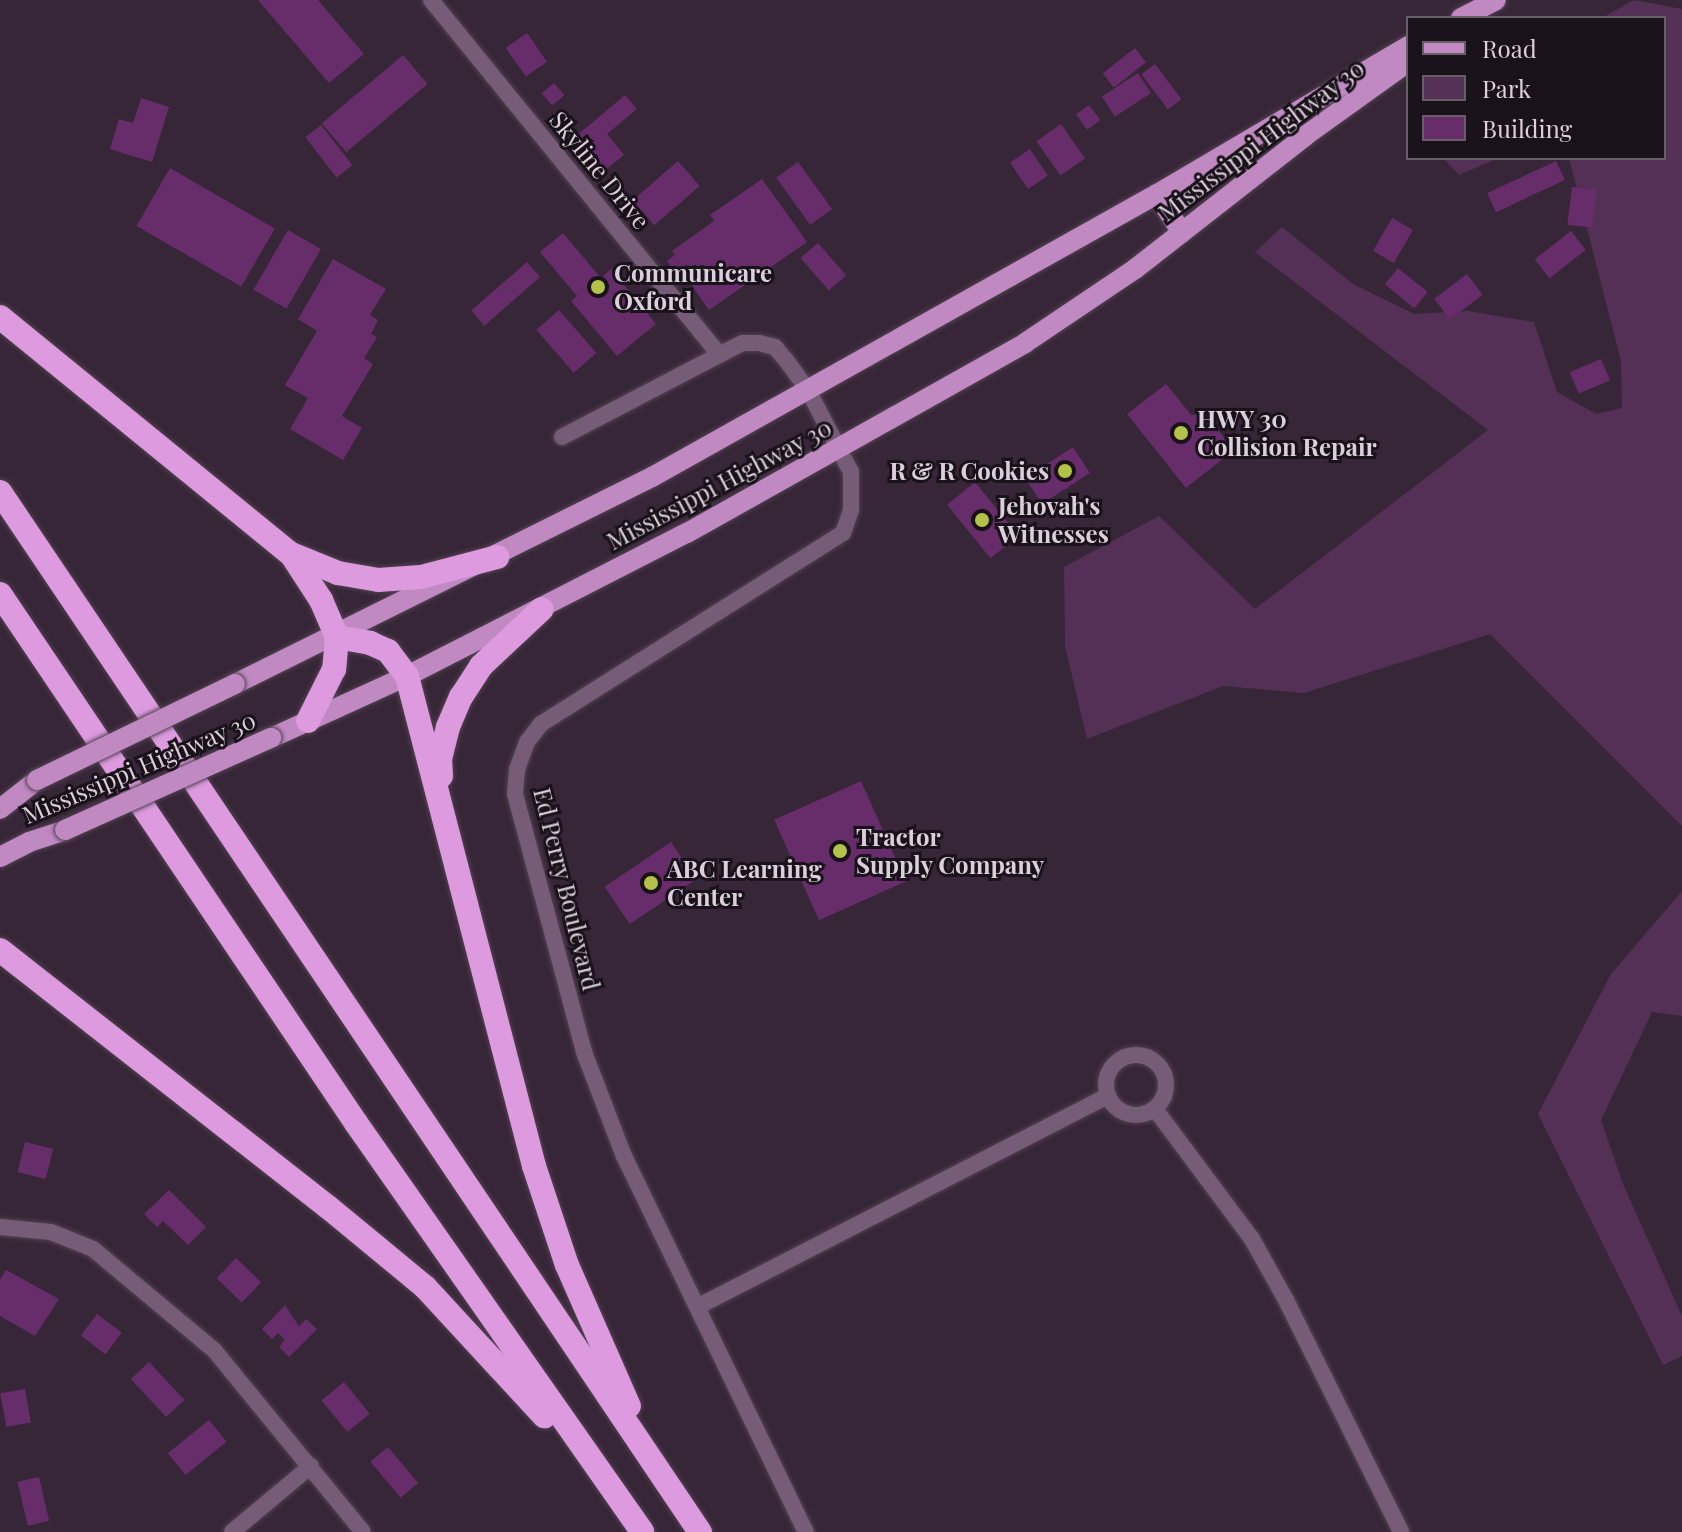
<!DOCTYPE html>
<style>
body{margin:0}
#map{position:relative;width:1682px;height:1532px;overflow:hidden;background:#372637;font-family:"Playfair Display",serif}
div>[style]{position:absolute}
.green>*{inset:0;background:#543056}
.building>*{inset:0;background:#672d6a;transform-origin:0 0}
.roads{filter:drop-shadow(0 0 2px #514151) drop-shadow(0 0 2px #514151)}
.street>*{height:16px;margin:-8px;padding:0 8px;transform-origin:8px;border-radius:8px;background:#775c77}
.street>.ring{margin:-8px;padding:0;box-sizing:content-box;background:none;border:16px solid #775c77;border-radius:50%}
.primary>*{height:20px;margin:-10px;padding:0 10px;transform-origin:10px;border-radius:10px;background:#c089c2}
.highway>*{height:24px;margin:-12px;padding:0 12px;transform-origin:12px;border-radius:12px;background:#dd9adf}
.bridges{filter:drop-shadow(0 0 2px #514151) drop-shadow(0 0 2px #514151)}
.primary-bridge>*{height:20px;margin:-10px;padding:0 10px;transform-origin:10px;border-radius:10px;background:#c089c2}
.dots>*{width:22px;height:22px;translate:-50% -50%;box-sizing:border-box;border:4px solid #1a121a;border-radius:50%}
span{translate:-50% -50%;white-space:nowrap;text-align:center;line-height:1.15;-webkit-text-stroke:6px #1a121a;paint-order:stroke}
.street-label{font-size:24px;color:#dacfda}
.poi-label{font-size:24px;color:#dacfda;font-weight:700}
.left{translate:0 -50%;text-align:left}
.right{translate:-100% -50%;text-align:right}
.legend{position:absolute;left:1406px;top:16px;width:260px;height:144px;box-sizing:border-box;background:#1a121a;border:2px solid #675e67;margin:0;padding:10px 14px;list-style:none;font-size:24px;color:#dacfda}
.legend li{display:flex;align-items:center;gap:16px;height:40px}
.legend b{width:40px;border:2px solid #675e67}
</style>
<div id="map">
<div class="green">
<i style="clip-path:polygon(1634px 0,1682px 9px,1682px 826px,1490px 634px,1304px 693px,1223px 686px,1087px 739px,1065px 646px,1064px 567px,1159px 516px,1255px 609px,1488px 430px,1255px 252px,1282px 227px,1353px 284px,1414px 314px,1468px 311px,1534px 322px,1557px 392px,1596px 414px,1622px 408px,1621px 361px,1569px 158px,1664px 158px,1664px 18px,1602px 18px)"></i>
<i style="clip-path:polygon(1443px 158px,1499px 158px,1459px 175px)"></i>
<i style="clip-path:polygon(1682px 891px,1682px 1016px,1652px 1012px,1601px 1120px,1623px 1184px,1682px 1316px,1682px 1356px,1663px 1365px,1538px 1114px,1611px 974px)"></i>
</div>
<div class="building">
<i style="clip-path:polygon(258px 0,318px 0,364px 54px,329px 83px)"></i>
<i style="left:527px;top:33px;width:35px;height:26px;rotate:55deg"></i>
<i style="left:1135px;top:48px;width:18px;height:41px;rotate:52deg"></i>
<i style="left:403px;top:55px;width:38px;height:106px;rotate:50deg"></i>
<i style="left:1155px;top:64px;width:44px;height:17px;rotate:53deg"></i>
<i style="left:1138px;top:73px;width:24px;height:43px;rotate:57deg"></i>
<i style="left:554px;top:83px;width:16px;height:16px;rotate:50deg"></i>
<i style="clip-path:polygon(625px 95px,637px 109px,607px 134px,624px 155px,603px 172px,574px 138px)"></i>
<i style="clip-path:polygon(141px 98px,169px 107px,152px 162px,110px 149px,119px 119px,133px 123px)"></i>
<i style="left:1089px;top:105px;width:19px;height:16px;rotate:54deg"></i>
<i style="left:1061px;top:124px;width:42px;height:30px;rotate:55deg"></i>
<i style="left:321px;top:125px;width:51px;height:20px;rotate:52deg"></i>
<i style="left:1030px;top:149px;width:32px;height:24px;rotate:56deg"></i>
<i style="left:678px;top:161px;width:33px;height:60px;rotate:49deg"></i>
<i style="left:1556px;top:161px;width:21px;height:76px;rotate:65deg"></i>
<i style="left:798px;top:162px;width:58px;height:27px;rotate:54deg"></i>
<i style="left:170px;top:168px;width:121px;height:67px;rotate:30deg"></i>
<i style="clip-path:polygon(762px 179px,807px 242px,709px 310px,692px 286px,699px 281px,688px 265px,676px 273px,667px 261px,675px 255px,672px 251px,714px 221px,710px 215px)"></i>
<i style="left:1572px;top:187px;width:25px;height:38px;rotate:7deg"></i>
<i style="left:1392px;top:218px;width:24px;height:38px;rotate:30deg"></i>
<i style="left:288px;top:230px;width:38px;height:69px;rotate:30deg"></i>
<i style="left:1571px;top:231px;width:24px;height:46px;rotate:52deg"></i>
<i style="clip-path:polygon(563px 233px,601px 278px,611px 269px,656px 324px,617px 356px,571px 301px,577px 296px,540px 252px)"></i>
<i style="left:818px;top:243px;width:43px;height:23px;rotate:49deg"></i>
<i style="clip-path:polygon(333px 259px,386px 289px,370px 315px,378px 320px,371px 334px,377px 337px,364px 358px,373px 364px,342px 416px,362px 428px,343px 460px,290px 429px,308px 398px,285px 385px,317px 331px,298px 319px)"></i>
<i style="left:527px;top:262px;width:20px;height:74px;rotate:49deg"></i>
<i style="left:1398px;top:268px;width:38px;height:21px;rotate:39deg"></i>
<i style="left:1467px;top:274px;width:26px;height:41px;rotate:53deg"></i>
<i style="left:559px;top:310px;width:57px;height:30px;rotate:49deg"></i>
<i style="left:1601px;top:359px;width:23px;height:34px;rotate:67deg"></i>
<i style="clip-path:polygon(1166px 384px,1192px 416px,1201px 408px,1234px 450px,1186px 488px,1127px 414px)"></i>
<i style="left:1073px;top:447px;width:31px;height:57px;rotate:57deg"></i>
<i style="left:975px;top:482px;width:69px;height:36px;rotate:51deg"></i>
<i style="left:861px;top:781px;width:110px;height:95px;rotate:66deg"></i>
<i style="left:671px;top:842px;width:45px;height:80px;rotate:56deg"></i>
<i style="left:25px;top:1142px;width:29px;height:31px;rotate:14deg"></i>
<i style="clip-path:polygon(169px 1190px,206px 1227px,188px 1245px,163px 1221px,157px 1227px,144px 1214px)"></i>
<i style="left:236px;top:1258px;width:35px;height:28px;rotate:44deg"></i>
<i style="clip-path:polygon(6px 1270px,59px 1299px,35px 1336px,0 1316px,0 1280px)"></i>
<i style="clip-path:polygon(285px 1305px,299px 1326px,306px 1319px,317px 1329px,289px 1357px,279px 1347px,285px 1340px,278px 1333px,272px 1339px,262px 1329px)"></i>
<i style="left:97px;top:1314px;width:31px;height:27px;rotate:37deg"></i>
<i style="left:149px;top:1362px;width:52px;height:25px;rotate:47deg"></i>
<i style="left:344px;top:1382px;width:41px;height:29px;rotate:51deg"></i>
<i style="left:25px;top:1389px;width:34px;height:25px;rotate:80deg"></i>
<i style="left:209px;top:1420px;width:28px;height:53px;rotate:51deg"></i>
<i style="left:388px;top:1447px;width:47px;height:23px;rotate:50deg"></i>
<i style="left:39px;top:1477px;width:45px;height:22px;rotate:77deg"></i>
</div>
<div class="roads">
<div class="street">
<i style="left:431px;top:0;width:457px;rotate:50.9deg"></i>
<i style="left:719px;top:355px;width:27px;rotate:-27deg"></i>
<i style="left:743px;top:343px;width:16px"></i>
<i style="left:759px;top:343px;width:16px;rotate:14deg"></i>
<i style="left:775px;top:347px;width:17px;rotate:50deg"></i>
<i style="left:786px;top:360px;width:39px;rotate:54deg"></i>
<i style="left:809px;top:392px;width:90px;rotate:62.3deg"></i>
<i style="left:851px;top:472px;width:38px;rotate:90deg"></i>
<i style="left:851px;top:510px;width:24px;rotate:109deg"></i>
<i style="left:843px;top:533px;width:357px;rotate:147.7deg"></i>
<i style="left:541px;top:724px;width:23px;rotate:128deg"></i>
<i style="left:527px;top:742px;width:30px;rotate:110deg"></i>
<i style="left:517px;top:770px;width:24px;rotate:95deg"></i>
<i style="left:515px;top:794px;width:267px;rotate:75deg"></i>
<i style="left:584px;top:1052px;width:111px;rotate:69deg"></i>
<i style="left:624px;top:1156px;width:418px;rotate:64.2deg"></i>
<i style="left:562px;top:437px;width:177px;rotate:-27.6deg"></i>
<i class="ring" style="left:1106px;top:1055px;width:44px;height:44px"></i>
<i style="left:1155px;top:1109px;width:162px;rotate:53.3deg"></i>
<i style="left:1252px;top:1239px;width:70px;rotate:60.9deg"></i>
<i style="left:1286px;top:1300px;width:259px;rotate:63.6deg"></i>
<i style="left:0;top:1227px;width:51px;rotate:5.6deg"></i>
<i style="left:51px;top:1232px;width:45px;rotate:22deg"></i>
<i style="left:93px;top:1249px;width:158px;rotate:39.9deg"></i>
<i style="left:214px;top:1350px;width:235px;rotate:50.7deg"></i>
<i style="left:697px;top:1307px;width:462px;rotate:-27.2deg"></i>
<i style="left:232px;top:1532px;width:103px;rotate:-39.9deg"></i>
</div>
<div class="primary">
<i style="left:1461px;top:18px;width:39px;rotate:-27deg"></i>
<i style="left:1157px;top:194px;width:46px;rotate:57.3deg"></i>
<i style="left:235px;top:684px;width:466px;rotate:-26.4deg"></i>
<i style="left:652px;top:477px;width:579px;rotate:-29.27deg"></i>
<i style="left:1157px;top:194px;width:291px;rotate:-30.5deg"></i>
<i style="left:271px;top:738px;width:149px;rotate:-24.5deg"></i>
<i style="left:407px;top:676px;width:314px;rotate:-27.1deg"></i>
<i style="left:687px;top:533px;width:388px;rotate:-29.3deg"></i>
<i style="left:1025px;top:343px;width:133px;rotate:-33.9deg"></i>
<i style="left:1135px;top:269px;width:216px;rotate:-38deg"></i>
<i style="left:1305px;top:136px;width:127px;rotate:-35.7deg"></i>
<i style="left:0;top:809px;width:47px;rotate:-38.1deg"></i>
<i style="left:0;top:857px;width:33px;rotate:-27deg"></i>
<i style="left:29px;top:842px;width:38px;rotate:-18deg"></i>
</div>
<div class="highway">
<i style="left:0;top:317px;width:375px;rotate:39.2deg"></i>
<i style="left:291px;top:554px;width:55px;rotate:56.9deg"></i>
<i style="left:321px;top:600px;width:40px;rotate:66.6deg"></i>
<i style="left:337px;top:637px;width:32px;rotate:95deg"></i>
<i style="left:334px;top:669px;width:58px;rotate:116.6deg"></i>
<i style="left:0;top:492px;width:1254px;rotate:56.06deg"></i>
<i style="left:291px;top:554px;width:51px;rotate:22deg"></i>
<i style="left:338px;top:573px;width:41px;rotate:9.9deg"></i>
<i style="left:378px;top:580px;width:43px;rotate:-4deg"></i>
<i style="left:421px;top:577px;width:79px;rotate:-14.7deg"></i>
<i style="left:0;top:594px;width:638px;rotate:56.06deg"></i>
<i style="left:356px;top:1123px;width:499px;rotate:55deg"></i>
<i style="left:337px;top:637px;width:34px;rotate:10deg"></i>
<i style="left:370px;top:643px;width:20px;rotate:24deg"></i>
<i style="left:388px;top:651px;width:31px;rotate:53deg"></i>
<i style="left:407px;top:676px;width:506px;rotate:75.47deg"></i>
<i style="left:534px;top:1166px;width:104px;rotate:71.6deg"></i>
<i style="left:567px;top:1265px;width:154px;rotate:66.3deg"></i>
<i style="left:441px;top:776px;width:17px;rotate:-93deg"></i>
<i style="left:440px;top:759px;width:33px;rotate:-76deg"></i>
<i style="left:448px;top:727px;width:33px;rotate:-67deg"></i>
<i style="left:461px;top:697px;width:37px;rotate:-57deg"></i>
<i style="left:481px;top:666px;width:83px;rotate:-43.1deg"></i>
<i style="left:0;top:950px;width:417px;rotate:38.1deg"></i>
<i style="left:328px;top:1207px;width:126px;rotate:39.5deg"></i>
<i style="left:425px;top:1287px;width:176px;rotate:47.3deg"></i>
</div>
</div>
<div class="bridges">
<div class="primary-bridge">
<i style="left:37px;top:780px;width:220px;rotate:-25.9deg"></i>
<i style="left:65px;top:830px;width:226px;rotate:-24.1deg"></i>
</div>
</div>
<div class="dots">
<i style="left:598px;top:287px;background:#b4c24a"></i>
<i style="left:1181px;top:433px;background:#b4c24a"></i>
<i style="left:1065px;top:471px;background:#b4c24a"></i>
<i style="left:982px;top:520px;background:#b4c24a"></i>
<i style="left:840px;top:851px;background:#b4c24a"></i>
<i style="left:651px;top:883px;background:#b4c24a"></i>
</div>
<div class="street-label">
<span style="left:1261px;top:140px;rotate:-37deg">Mississippi Highway 30</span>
<span style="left:600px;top:170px;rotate:51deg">Skyline Drive</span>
<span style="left:719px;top:484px;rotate:-28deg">Mississippi Highway 30</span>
<span style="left:139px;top:767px;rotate:-23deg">Mississippi Highway 30</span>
<span style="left:567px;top:889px;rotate:76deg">Ed Perry Boulevard</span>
</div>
<div class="poi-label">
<span class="left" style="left:614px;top:287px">Communicare<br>Oxford</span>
<span class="left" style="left:1197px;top:433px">HWY 30<br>Collision Repair</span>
<span class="right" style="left:1049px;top:471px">R &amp; R Cookies</span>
<span class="left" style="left:998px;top:520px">Jehovah's<br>Witnesses</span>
<span class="left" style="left:856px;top:851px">Tractor<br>Supply Company</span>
<span class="left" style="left:667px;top:883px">ABC Learning<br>Center</span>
</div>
<ul class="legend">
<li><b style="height:10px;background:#c089c2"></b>Road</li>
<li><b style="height:22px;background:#543056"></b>Park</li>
<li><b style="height:22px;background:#672d6a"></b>Building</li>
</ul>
</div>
